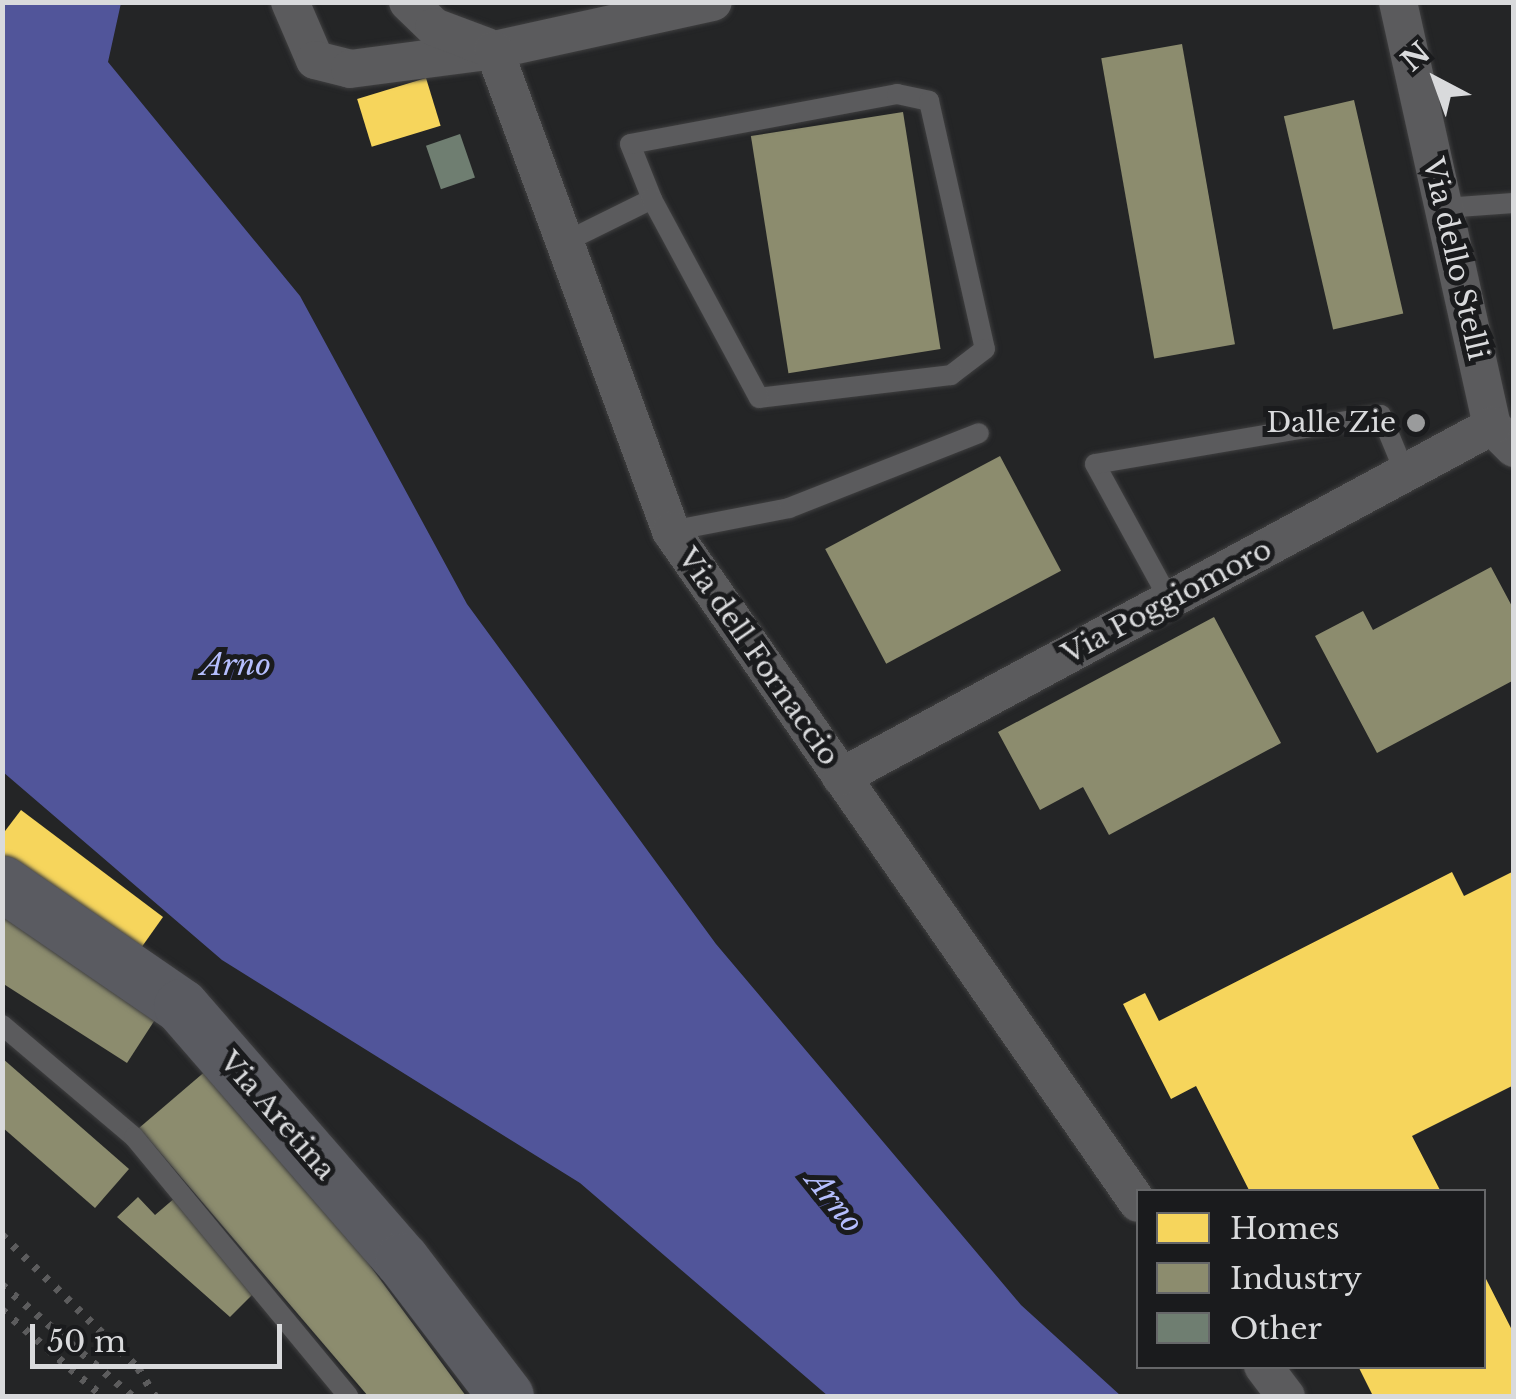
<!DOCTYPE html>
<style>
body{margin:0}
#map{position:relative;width:1516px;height:1399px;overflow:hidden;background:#242526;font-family:"Libre Baskerville",serif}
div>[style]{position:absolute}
.water>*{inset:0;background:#51559a}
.homes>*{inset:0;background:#f6d55c;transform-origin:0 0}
.industry>*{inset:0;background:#8c8c6e;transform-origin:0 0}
.building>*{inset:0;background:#6f7e71;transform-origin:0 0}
.roads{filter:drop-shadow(0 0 2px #3f3f40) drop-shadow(0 0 2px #3f3f40)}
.lane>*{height:20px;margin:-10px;padding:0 10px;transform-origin:10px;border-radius:10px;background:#5b5b5d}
.street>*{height:38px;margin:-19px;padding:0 19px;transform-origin:19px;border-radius:19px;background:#5b5b5d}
.primary>*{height:55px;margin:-27.5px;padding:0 27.5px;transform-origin:27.5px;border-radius:27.5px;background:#5a5b61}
.rail>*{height:8px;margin-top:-4px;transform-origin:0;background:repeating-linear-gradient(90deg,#5c5c5d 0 5px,transparent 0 15px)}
.dots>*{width:28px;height:28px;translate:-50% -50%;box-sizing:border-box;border:5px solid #1a1b1d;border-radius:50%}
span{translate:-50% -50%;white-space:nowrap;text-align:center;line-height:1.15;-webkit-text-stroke:10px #1a1b1d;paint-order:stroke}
.street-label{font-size:28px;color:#d9dadc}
.poi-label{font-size:28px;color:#d9dadc}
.right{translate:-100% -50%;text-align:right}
.water-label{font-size:30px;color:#b5befd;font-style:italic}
.frame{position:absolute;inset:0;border:5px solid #d9dadc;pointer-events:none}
.legend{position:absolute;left:1136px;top:1189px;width:350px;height:180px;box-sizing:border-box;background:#1a1b1d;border:2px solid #666769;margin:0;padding:12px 18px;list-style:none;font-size:30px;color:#d9dadc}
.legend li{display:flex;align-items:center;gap:20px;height:50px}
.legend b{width:50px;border:2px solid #666769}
.north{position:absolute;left:1386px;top:30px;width:100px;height:100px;-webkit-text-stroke:8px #1a1b1d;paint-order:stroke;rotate:319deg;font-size:28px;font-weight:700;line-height:40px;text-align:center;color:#d9dadc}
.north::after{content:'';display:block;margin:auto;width:35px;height:45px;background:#d9dadc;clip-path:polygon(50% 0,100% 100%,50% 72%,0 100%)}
.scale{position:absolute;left:30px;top:1324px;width:252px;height:45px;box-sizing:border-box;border:5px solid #d9dadc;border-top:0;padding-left:12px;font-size:30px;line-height:35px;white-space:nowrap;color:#d9dadc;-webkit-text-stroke:8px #1a1b1d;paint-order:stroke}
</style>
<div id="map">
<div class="water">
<i style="clip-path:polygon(3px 2px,121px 3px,108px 62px,300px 296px,467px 604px,716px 944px,1021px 1305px,1121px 1396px,828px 1396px,580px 1183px,222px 960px,3px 772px)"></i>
</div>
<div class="homes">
<i style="left:426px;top:78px;width:50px;height:72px;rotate:73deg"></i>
<i style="clip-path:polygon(21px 810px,163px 917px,141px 948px,2px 856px,2px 835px)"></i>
<i style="clip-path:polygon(1514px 871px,1514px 1085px,1412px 1136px,1441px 1192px,1250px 1192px,1196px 1086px,1171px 1099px,1123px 1004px,1145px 993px,1159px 1021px,1452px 872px,1464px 896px)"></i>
<i style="clip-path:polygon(1484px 1275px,1514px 1334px,1514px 1396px,1373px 1396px,1358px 1366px,1484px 1366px)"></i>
</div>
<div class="industry">
<i style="left:1182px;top:44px;width:305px;height:82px;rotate:80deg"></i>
<i style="left:1354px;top:100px;width:219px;height:72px;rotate:77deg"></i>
<i style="left:903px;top:112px;width:240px;height:154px;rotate:81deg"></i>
<i style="left:1000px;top:456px;width:130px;height:198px;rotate:62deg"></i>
<i style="clip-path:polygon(1491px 567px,1514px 610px,1514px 680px,1377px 753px,1315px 636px,1363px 611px,1373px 630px)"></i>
<i style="clip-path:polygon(1214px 617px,1281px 743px,1109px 835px,1083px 787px,1040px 810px,998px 732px)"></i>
<i style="clip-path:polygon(2px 911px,158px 1015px,127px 1063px,2px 983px)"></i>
<i style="clip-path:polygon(2px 1058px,129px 1169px,95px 1208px,2px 1127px)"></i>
<i style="clip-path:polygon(208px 1069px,346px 1233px,466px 1396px,368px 1396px,139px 1128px)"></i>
<i style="clip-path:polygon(138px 1197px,155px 1215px,176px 1197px,253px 1294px,230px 1317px,117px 1217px)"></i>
</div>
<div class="building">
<i style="left:460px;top:134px;width:46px;height:36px;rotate:71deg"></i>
</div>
<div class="roads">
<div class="lane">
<i style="left:1444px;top:208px;width:70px;rotate:-4.1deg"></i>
<i style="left:565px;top:242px;width:97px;rotate:-26.3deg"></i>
<i style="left:652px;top:199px;width:59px;rotate:-111.8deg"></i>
<i style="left:630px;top:144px;width:272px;rotate:-10.6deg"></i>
<i style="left:897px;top:94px;width:33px;rotate:12deg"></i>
<i style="left:929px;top:101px;width:254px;rotate:77.3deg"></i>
<i style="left:985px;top:349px;width:43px;rotate:142.6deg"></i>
<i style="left:951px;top:375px;width:193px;rotate:173.2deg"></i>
<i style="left:759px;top:398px;width:226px;rotate:-118.3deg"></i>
<i style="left:671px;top:531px;width:120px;rotate:-11deg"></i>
<i style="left:789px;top:508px;width:204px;rotate:-21.5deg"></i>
<i style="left:1170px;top:601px;width:156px;rotate:-118.7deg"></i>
<i style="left:1095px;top:464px;width:290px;rotate:-9.7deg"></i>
<i style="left:1381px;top:415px;width:63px;rotate:67.5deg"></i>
<i style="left:2px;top:1025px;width:173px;rotate:40.3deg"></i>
<i style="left:134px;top:1137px;width:336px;rotate:50.4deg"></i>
</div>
<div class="street">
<i style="left:290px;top:2px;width:63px;rotate:66.7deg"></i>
<i style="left:315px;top:60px;width:36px;rotate:14deg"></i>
<i style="left:350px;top:69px;width:145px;rotate:-7.5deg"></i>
<i style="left:494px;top:50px;width:224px;rotate:-12.4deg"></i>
<i style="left:408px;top:2px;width:36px;rotate:44deg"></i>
<i style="left:434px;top:27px;width:57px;rotate:20.7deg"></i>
<i style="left:1398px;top:2px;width:434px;rotate:77.5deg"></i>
<i style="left:1492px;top:426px;width:31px;rotate:45deg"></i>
<i style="left:494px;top:50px;width:513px;rotate:69.8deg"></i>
<i style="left:671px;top:531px;width:818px;rotate:55.2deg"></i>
<i style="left:841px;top:777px;width:740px;rotate:-28.33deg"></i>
<i style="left:1263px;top:1366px;width:38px;rotate:53deg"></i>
</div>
<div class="primary">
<i style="left:2px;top:883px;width:217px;rotate:34.5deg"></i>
<i style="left:181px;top:1006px;width:337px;rotate:49deg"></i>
<i style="left:402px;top:1260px;width:171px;rotate:52.6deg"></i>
</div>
</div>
<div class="rail">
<i style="left:2px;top:1235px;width:190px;rotate:44.4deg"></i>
<i style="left:138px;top:1368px;width:33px;rotate:59deg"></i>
<i style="left:2px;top:1285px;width:171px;rotate:40.5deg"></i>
<i style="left:2px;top:1310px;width:132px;rotate:40.7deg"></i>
</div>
<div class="dots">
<i style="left:1416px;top:423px;background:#9a9b9c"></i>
</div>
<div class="street-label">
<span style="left:1455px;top:259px;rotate:77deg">Via dello Stelli</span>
<span style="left:1167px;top:602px;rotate:-28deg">Via Poggiomoro</span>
<span style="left:758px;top:657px;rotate:55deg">Via dell Fornaccio</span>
<span style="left:277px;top:1116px;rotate:49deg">Via Aretina</span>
</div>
<div class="poi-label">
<span class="right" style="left:1396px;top:423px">Dalle Zie</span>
</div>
<div class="water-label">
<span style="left:236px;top:665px">Arno</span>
<span style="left:834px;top:1202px;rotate:51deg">Arno</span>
</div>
<div class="frame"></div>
<ul class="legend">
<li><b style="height:28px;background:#f6d55c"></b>Homes</li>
<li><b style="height:28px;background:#8c8c6e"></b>Industry</li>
<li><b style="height:28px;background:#6f7e71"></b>Other</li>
</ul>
<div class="north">N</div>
<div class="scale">50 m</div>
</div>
